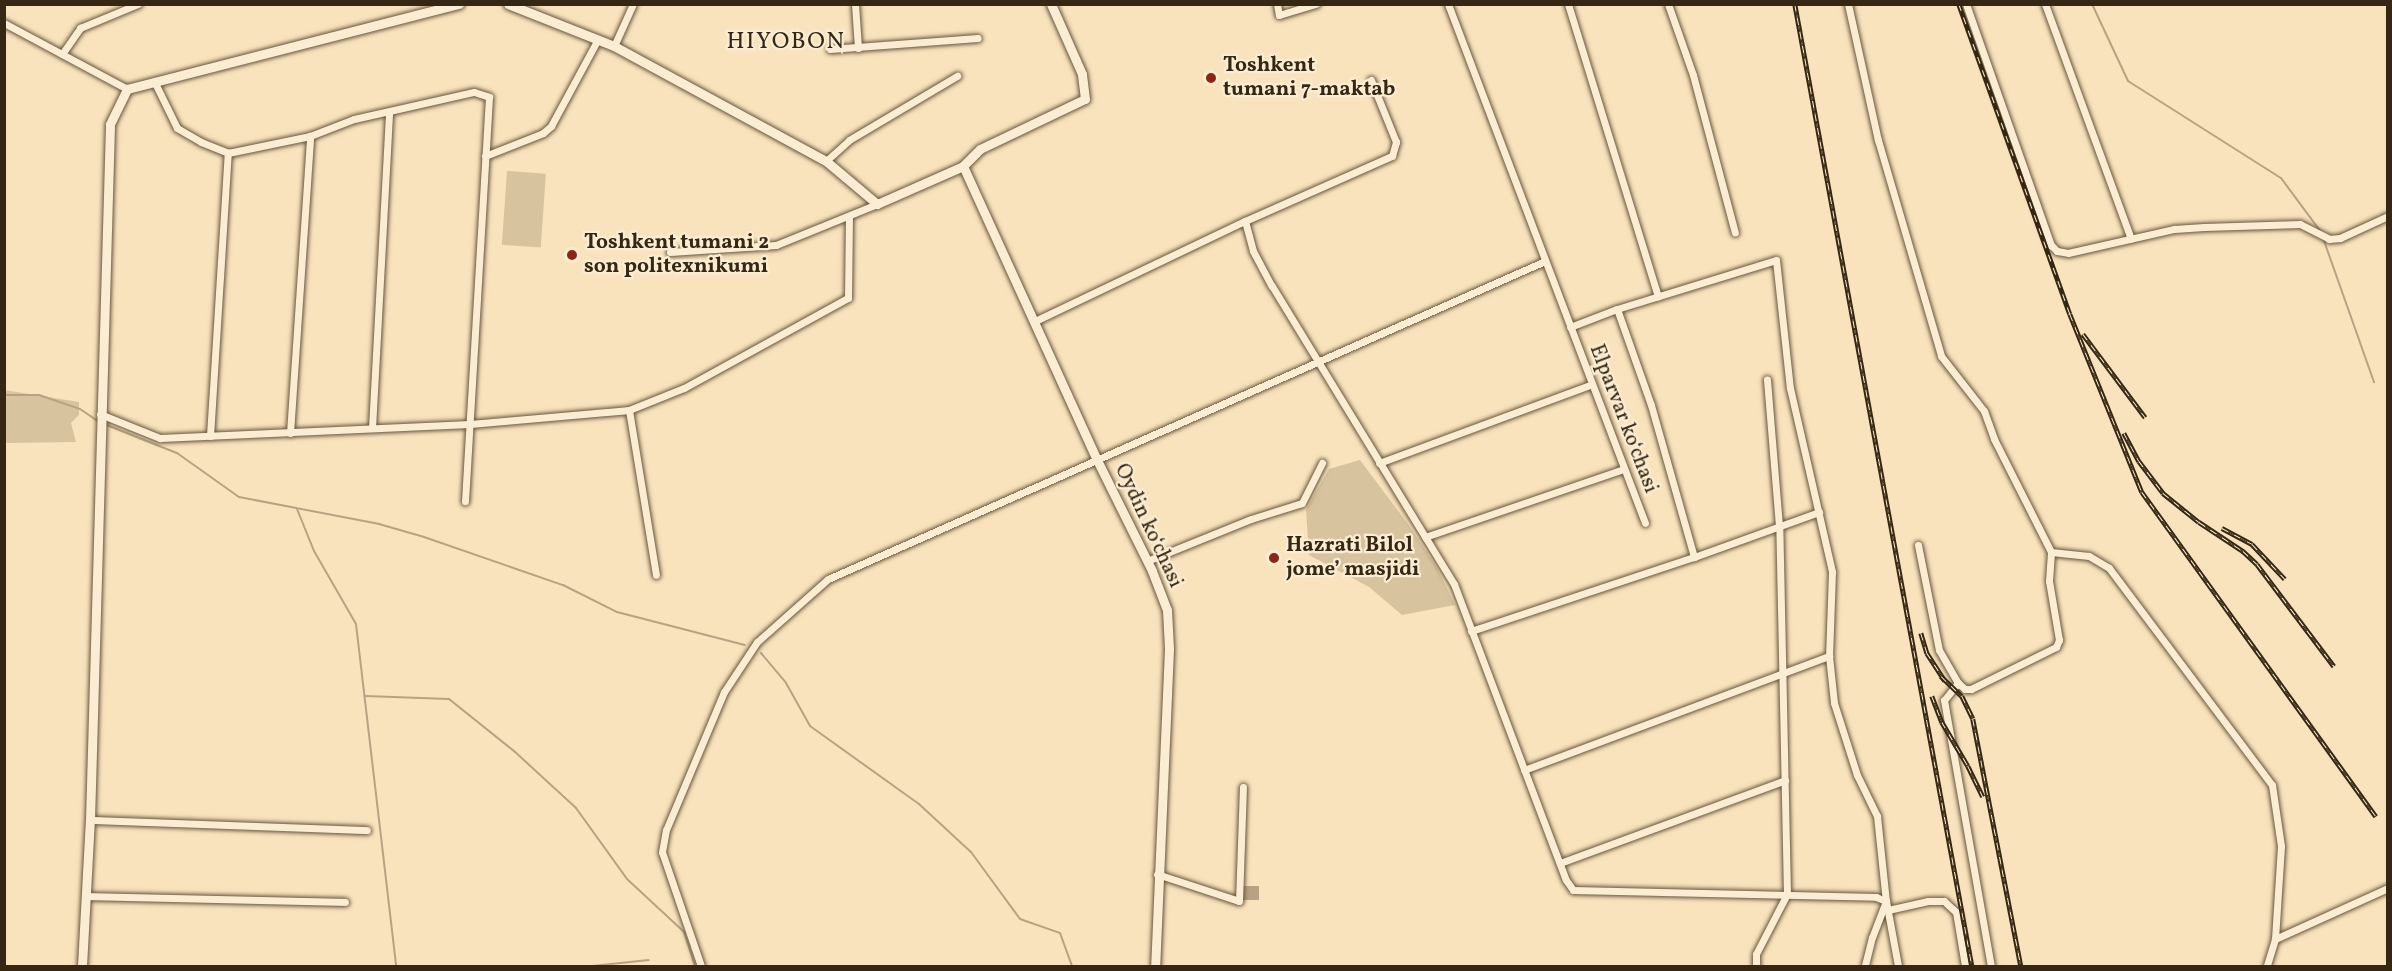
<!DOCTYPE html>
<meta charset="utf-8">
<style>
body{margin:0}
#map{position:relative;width:2392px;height:971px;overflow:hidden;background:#f9e3bc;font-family:Vollkorn,serif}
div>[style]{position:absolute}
.green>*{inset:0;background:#d8c39f;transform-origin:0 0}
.water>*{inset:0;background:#b7a383;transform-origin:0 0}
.stream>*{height:2px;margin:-1px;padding:0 1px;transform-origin:1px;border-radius:1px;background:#b7a383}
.roads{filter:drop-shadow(0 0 2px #67563e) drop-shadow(0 0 2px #67563e)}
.street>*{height:7px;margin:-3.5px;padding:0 3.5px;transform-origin:3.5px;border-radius:3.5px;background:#fbedd3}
.secondary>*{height:9px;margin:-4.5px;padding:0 4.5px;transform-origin:4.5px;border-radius:4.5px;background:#fbedd3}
.rail>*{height:4.5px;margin-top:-2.25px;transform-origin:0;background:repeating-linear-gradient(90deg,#fbedd3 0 7px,#362714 0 14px);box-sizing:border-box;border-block:2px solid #362714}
.dots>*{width:16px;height:16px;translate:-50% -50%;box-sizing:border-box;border:3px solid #fbedd3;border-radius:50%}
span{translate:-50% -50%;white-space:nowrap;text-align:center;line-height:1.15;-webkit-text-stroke:4.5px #fbedd3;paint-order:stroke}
.poi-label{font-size:21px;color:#362714;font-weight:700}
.left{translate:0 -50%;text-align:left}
.street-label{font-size:21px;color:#362714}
.quarter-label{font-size:24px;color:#362714;letter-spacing:1.5px}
.frame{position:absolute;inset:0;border:6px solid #362714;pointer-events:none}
</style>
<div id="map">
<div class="green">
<i style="left:507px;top:171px;width:39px;height:74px;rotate:4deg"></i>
<i style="clip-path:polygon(4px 390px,79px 402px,79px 415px,71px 423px,76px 442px,7px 443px,4px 439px)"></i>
<i style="clip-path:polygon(1360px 460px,1408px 524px,1437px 568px,1455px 605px,1402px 615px,1369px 587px,1309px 555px,1306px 510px,1329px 469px)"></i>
</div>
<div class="water">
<i style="left:1243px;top:886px;width:16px;height:14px"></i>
</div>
<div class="stream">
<i style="left:2092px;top:4px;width:85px;rotate:64.9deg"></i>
<i style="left:2128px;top:81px;width:181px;rotate:32.4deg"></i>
<i style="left:2281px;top:178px;width:67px;rotate:53.5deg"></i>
<i style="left:2323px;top:238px;width:153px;rotate:70.5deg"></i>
<i style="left:4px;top:395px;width:35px"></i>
<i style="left:39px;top:395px;width:43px;rotate:18.9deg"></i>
<i style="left:80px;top:409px;width:23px;rotate:34deg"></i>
<i style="left:104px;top:424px;width:79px;rotate:21.7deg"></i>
<i style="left:177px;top:453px;width:76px;rotate:35.4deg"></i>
<i style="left:239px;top:497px;width:143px;rotate:10.9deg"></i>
<i style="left:379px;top:524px;width:47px;rotate:16.1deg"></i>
<i style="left:424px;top:537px;width:147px;rotate:19.1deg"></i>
<i style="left:563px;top:585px;width:60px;rotate:26.6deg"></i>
<i style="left:617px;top:612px;width:132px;rotate:14.5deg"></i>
<i style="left:297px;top:509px;width:45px;rotate:68deg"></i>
<i style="left:314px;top:551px;width:84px;rotate:60.1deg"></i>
<i style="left:356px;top:624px;width:344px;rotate:83.3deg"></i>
<i style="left:761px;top:653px;width:39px;rotate:50deg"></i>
<i style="left:786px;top:683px;width:49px;rotate:60.8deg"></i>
<i style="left:810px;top:726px;width:134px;rotate:35.6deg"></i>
<i style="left:919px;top:804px;width:71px;rotate:42.7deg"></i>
<i style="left:971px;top:852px;width:83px;rotate:53.8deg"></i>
<i style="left:1020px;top:919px;width:42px;rotate:19.3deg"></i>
<i style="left:1060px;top:933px;width:35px;rotate:70deg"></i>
<i style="left:365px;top:696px;width:84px;rotate:2deg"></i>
<i style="left:449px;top:699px;width:83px;rotate:38.7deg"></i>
<i style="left:514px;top:751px;width:84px;rotate:42.6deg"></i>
<i style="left:576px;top:808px;width:87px;rotate:54.3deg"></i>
<i style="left:627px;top:879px;width:78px;rotate:42.9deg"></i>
<i style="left:684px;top:932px;width:36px;rotate:72deg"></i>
<i style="left:592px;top:966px;width:57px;rotate:-6deg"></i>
</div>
<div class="roads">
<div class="street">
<i style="left:855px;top:4px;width:44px;rotate:86.1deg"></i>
<i style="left:1277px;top:4px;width:11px;rotate:80deg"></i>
<i style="left:1279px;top:15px;width:39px;rotate:-17deg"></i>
<i style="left:1448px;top:4px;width:555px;rotate:69.21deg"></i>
<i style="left:1568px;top:4px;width:306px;rotate:72.9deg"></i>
<i style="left:1668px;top:4px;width:75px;rotate:70.6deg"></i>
<i style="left:1693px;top:75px;width:163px;rotate:75.1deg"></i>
<i style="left:1848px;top:4px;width:139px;rotate:77.6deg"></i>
<i style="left:1878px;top:140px;width:225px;rotate:73.7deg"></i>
<i style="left:1941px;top:356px;width:70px;rotate:52deg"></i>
<i style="left:1984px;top:411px;width:30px;rotate:70deg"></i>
<i style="left:1994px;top:439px;width:127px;rotate:63.2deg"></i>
<i style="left:2051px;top:552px;width:38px;rotate:6deg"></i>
<i style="left:2089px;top:556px;width:23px;rotate:31deg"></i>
<i style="left:2109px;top:568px;width:271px;rotate:53.1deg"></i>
<i style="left:2272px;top:785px;width:62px;rotate:81.6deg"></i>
<i style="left:2281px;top:846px;width:93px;rotate:93.7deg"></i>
<i style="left:2275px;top:939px;width:28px;rotate:107deg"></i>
<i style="left:1966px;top:4px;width:256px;rotate:70.6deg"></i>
<i style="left:2051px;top:245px;width:8px;rotate:45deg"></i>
<i style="left:2057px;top:251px;width:11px;rotate:10deg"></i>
<i style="left:2068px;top:253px;width:109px;rotate:-12.8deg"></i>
<i style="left:2174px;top:229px;width:30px;rotate:-4deg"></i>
<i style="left:2204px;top:227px;width:96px;rotate:-1.8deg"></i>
<i style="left:2300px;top:224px;width:33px;rotate:27deg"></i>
<i style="left:2329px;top:239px;width:11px;rotate:-5deg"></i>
<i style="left:2340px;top:238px;width:53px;rotate:-24.6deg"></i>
<i style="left:2045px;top:4px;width:250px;rotate:69.9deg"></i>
<i style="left:4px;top:23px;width:140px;rotate:28.2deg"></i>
<i style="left:614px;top:46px;width:46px;rotate:-65.7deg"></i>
<i style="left:830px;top:49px;width:148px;rotate:-4.3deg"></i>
<i style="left:62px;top:54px;width:32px;rotate:-55deg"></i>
<i style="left:80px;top:28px;width:63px;rotate:-22.5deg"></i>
<i style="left:155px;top:83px;width:50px;rotate:63.9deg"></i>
<i style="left:177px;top:128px;width:28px;rotate:30deg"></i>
<i style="left:201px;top:142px;width:29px;rotate:22deg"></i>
<i style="left:228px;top:153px;width:84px;rotate:-11.7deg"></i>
<i style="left:310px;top:136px;width:47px;rotate:-21.1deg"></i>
<i style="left:354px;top:119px;width:123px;rotate:-12.7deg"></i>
<i style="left:474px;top:92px;width:16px;rotate:18deg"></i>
<i style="left:489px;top:97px;width:405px;rotate:93.4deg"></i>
<i style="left:485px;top:156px;width:62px;rotate:-21.6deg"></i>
<i style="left:543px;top:133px;width:11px;rotate:-41deg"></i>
<i style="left:551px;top:126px;width:99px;rotate:-61.6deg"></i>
<i style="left:826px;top:161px;width:31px;rotate:-42deg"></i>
<i style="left:849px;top:140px;width:126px;rotate:-30.7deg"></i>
<i style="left:1245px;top:221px;width:31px;rotate:75deg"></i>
<i style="left:1253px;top:251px;width:40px;rotate:62deg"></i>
<i style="left:1272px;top:286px;width:349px;rotate:58.6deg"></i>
<i style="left:1454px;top:584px;width:316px;rotate:69.3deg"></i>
<i style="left:1566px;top:880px;width:12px;rotate:55deg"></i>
<i style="left:1573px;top:890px;width:303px;rotate:1.3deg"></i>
<i style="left:1876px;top:897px;width:11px;rotate:22deg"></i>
<i style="left:1886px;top:901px;width:39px;rotate:111deg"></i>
<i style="left:1872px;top:937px;width:30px;rotate:104deg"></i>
<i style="left:670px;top:252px;width:106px;rotate:-3.8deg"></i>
<i style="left:776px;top:245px;width:109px;rotate:-22.1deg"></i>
<i style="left:1617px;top:309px;width:102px;rotate:70.5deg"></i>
<i style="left:1651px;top:405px;width:158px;rotate:74.2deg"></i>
<i style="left:1035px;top:321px;width:233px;rotate:-25.5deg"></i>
<i style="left:1245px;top:221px;width:161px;rotate:-23.9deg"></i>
<i style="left:1392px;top:156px;width:15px;rotate:-74deg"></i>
<i style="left:1396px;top:142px;width:67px;rotate:-112deg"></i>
<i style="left:1570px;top:327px;width:50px;rotate:-21deg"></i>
<i style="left:1617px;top:309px;width:166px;rotate:-17.1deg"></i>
<i style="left:1776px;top:260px;width:129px;rotate:83.8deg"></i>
<i style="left:1790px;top:388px;width:189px;rotate:77.1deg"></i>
<i style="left:1832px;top:572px;width:84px;rotate:92deg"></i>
<i style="left:1829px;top:656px;width:47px;rotate:83.9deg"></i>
<i style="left:1834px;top:703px;width:76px;rotate:72.3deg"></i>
<i style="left:1857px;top:775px;width:46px;rotate:64deg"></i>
<i style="left:1877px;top:816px;width:85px;rotate:84deg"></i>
<i style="left:1886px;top:901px;width:66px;rotate:79.5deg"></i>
<i style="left:629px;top:410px;width:167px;rotate:80.7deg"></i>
<i style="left:100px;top:414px;width:65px;rotate:21.8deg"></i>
<i style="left:160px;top:438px;width:310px;rotate:-2.6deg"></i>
<i style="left:470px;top:424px;width:160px;rotate:-5deg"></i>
<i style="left:629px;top:410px;width:59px;rotate:-21.8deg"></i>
<i style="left:684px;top:388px;width:187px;rotate:-28.8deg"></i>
<i style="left:848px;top:298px;width:82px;rotate:-89.3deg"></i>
<i style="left:372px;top:428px;width:316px;rotate:-86.9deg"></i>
<i style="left:290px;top:433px;width:298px;rotate:-86.1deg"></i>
<i style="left:210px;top:436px;width:284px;rotate:-86.4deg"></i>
<i style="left:1379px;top:463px;width:227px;rotate:-20.3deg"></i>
<i style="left:1425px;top:537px;width:210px;rotate:-18.9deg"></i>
<i style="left:1918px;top:545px;width:107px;rotate:78.7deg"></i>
<i style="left:1939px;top:650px;width:38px;rotate:60deg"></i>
<i style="left:1958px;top:683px;width:9px;rotate:41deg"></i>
<i style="left:1965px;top:689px;width:6px"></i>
<i style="left:1971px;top:689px;width:95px;rotate:-26.3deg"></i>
<i style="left:2056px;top:647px;width:8px;rotate:-67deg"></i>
<i style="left:2059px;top:640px;width:60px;rotate:-99.6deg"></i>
<i style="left:2049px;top:581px;width:29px;rotate:-86deg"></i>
<i style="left:1147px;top:561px;width:112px;rotate:-22deg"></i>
<i style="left:1251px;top:519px;width:53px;rotate:-17.4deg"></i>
<i style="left:1302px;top:503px;width:45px;rotate:-63.4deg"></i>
<i style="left:1471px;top:631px;width:235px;rotate:-18.4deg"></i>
<i style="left:1694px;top:557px;width:133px;rotate:-19.8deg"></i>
<i style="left:1958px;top:683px;width:22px;rotate:129deg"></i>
<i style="left:1944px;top:700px;width:270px;rotate:80deg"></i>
<i style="left:1524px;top:770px;width:326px;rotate:-20.5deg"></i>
<i style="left:90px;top:820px;width:277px;rotate:2.1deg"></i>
<i style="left:1560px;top:863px;width:240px;rotate:-20.2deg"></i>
<i style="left:1157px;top:874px;width:86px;rotate:18.2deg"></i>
<i style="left:1239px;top:901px;width:114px;rotate:-88deg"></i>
<i style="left:87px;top:896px;width:258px;rotate:1.3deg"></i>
<i style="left:1888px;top:910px;width:41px;rotate:-12.7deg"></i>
<i style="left:1928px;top:901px;width:16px"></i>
<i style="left:1944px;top:901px;width:16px;rotate:43deg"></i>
<i style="left:1956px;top:912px;width:55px;rotate:80.5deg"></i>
<i style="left:2275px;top:939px;width:124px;rotate:-24.3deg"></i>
<i style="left:701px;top:966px;width:120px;rotate:-108.9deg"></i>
<i style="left:662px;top:852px;width:22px;rotate:-80deg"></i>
<i style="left:666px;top:830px;width:150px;rotate:-67.2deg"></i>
<i style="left:724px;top:692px;width:60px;rotate:-56.6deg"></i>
<i style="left:757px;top:642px;width:95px;rotate:-41.6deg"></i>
<i style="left:828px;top:579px;width:784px;rotate:-23.92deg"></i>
<i style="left:1756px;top:966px;width:12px;rotate:-90deg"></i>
<i style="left:1756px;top:954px;width:68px;rotate:-62.7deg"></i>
<i style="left:1787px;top:894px;width:368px;rotate:-91.2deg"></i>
<i style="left:1779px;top:526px;width:147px;rotate:-94.7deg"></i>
</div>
<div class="secondary">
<i style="left:508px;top:4px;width:114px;rotate:21.6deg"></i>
<i style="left:614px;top:46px;width:241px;rotate:28.5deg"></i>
<i style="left:826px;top:161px;width:67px;rotate:40.1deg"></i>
<i style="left:877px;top:204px;width:94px;rotate:-23.8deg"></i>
<i style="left:963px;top:166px;width:24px;rotate:-45deg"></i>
<i style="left:980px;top:149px;width:116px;rotate:-25.5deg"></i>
<i style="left:1085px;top:99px;width:25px;rotate:-97deg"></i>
<i style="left:1082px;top:74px;width:77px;rotate:-113.9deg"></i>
<i style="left:963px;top:166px;width:321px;rotate:65.5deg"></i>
<i style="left:1096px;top:458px;width:126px;rotate:63.6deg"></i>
<i style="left:1152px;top:571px;width:42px;rotate:69deg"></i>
<i style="left:1167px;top:610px;width:39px;rotate:87deg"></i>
<i style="left:1169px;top:649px;width:317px;rotate:92.5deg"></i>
<i style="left:82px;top:966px;width:146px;rotate:-86.9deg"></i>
<i style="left:90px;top:820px;width:696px;rotate:-88.35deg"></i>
<i style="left:110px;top:124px;width:39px;rotate:-64deg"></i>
<i style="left:127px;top:89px;width:343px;rotate:-14.4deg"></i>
</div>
</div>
<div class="rail">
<i style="left:1795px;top:4px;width:978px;rotate:79.57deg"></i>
<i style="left:1959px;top:4px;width:329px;rotate:70.3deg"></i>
<i style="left:2070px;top:314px;width:192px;rotate:68deg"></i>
<i style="left:2142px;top:492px;width:400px;rotate:54.2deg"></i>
<i style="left:2083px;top:334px;width:104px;rotate:53.2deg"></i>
<i style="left:2124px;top:433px;width:32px;rotate:62deg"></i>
<i style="left:2139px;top:461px;width:40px;rotate:53deg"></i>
<i style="left:2163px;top:493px;width:46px;rotate:38.9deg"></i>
<i style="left:2199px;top:522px;width:53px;rotate:33.4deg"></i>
<i style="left:2243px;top:551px;width:19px;rotate:43deg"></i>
<i style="left:2257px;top:564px;width:128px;rotate:53deg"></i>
<i style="left:2222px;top:528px;width:34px;rotate:28deg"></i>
<i style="left:2252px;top:544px;width:48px;rotate:46.7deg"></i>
<i style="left:1921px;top:633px;width:21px;rotate:73deg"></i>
<i style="left:1927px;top:653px;width:33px;rotate:57deg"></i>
<i style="left:1941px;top:676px;width:29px;rotate:44deg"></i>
<i style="left:1962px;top:696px;width:25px;rotate:64deg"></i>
<i style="left:1973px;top:719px;width:252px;rotate:79deg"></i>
<i style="left:1932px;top:696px;width:28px;rotate:69deg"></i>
<i style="left:1942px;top:722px;width:51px;rotate:59.4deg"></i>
<i style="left:1968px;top:766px;width:34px;rotate:64deg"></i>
</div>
<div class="dots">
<i style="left:1211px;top:78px;background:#8f2418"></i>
<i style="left:572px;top:255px;background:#8f2418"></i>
<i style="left:1274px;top:558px;background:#8f2418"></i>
</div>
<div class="poi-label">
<span class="left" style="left:1223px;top:78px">Toshkent<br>tumani 7-maktab</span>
<span class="left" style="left:584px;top:255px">Toshkent tumani 2<br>son politexnikumi</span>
<span class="left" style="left:1286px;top:558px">Hazrati Bilol<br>jome’ masjidi</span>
</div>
<div class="street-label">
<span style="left:1623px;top:419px;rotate:69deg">Elparvar ko‘chasi</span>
<span style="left:1148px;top:526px;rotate:65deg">Oydin ko‘chasi</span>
</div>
<div class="quarter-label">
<span style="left:786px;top:43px">HIYOBON</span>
</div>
<div class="frame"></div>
</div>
